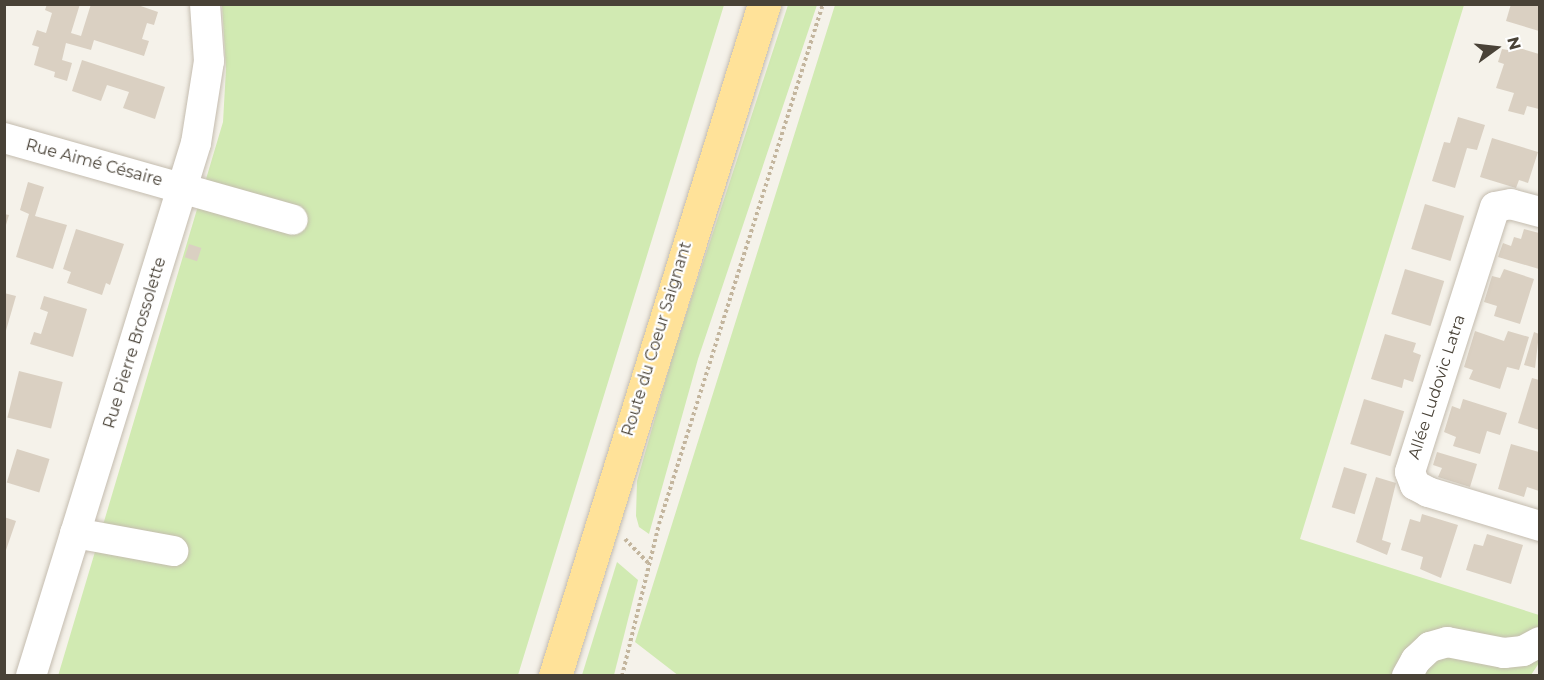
<!DOCTYPE html>
<meta charset="utf-8">
<style>
body{margin:0}
#map{position:relative;width:1544px;height:680px;overflow:hidden;background:#f5f2ea;font-family:Montserrat,sans-serif}
div>[style]{position:absolute}
.green>*{inset:0;background:#d1eab2}
.building>*{inset:0;background:#dad0c2;transform-origin:0 0}
.path>*{height:4px;margin-top:-2px;transform-origin:0;background:repeating-linear-gradient(90deg,#c3b59d 0 3px,transparent 0 6px)}
.roads{filter:drop-shadow(0 0 2px #c4bcaf) drop-shadow(0 0 2px #c4bcaf)}
.minor>*{height:30px;margin:-15px;padding:0 15px;transform-origin:15px;border-radius:15px;background:#fff}
.major>*{height:33px;margin:-16.5px;padding:0 16.5px;transform-origin:16.5px;border-radius:16.5px;background:#ffe299}
span{translate:-50% -50%;white-space:nowrap;text-align:center;line-height:1.15;-webkit-text-stroke:4.5px #fff;paint-order:stroke}
.street-label{font-size:16px;color:#494237}
.frame{position:absolute;inset:0;border:6px solid #494237;pointer-events:none}
.north{position:absolute;left:1466px;top:18px;width:60px;height:60px;-webkit-text-stroke:4px #fff;paint-order:stroke;rotate:75deg;font-size:16px;font-weight:700;line-height:24px;text-align:center;color:#494237}
.north::after{content:'';display:block;margin:auto;width:21px;height:27px;background:#494237;clip-path:polygon(50% 0,100% 100%,50% 72%,0 100%)}
</style>
<div id="map">
<div class="green">
<i style="clip-path:polygon(222px 5px,724px 5px,518px 675px,58px 676px,223px 122px,226px 69px)"></i>
<i style="clip-path:polygon(788px 5px,817px 5px,698px 359px,649px 534px,639px 527px,636px 516px,637px 481px,675px 348px)"></i>
<i style="clip-path:polygon(835px 5px,1464px 5px,1300px 539px,1539px 615px,1539px 663px,1531px 675px,679px 676px,635px 642px)"></i>
<i style="clip-path:polygon(617px 562px,638px 580px,614px 675px,582px 675px)"></i>
</div>
<div class="building">
<i style="clip-path:polygon(47px 4px,80px 4px,71px 33px,81px 36px,91px 4px,135px 4px,158px 12px,154px 25px,147px 23px,142px 39px,149px 41px,144px 56px,94px 40px,91px 50px,66px 43px,62px 60px,72px 63px,67px 81px,54px 77px,55px 72px,34px 65px,39px 47px,32px 45px,37px 30px,46px 33px,52px 13px,45px 10px)"></i>
<i style="clip-path:polygon(1511px 4px,1539px 4px,1539px 31px,1506px 21px)"></i>
<i style="clip-path:polygon(1509px 45px,1539px 54px,1539px 109px,1527px 106px,1524px 115px,1508px 111px,1514px 93px,1496px 88px,1504px 64px,1498px 62px,1502px 49px,1508px 50px)"></i>
<i style="clip-path:polygon(82px 60px,165px 87px,155px 119px,123px 108px,129px 92px,107px 85px,101px 101px,72px 91px)"></i>
<i style="clip-path:polygon(1458px 117px,1485px 125px,1477px 150px,1467px 148px,1455px 188px,1432px 181px,1444px 142px,1450px 143px)"></i>
<i style="clip-path:polygon(1492px 138px,1538px 152px,1528px 183px,1519px 180px,1516px 188px,1480px 177px)"></i>
<i style="clip-path:polygon(28px 182px,44px 187px,35px 216px,67px 225px,53px 269px,16px 257px,29px 214px,20px 210px)"></i>
<i style="left:1425px;top:204px;width:41px;height:47px;rotate:17deg"></i>
<i style="clip-path:polygon(4px 214px,9px 215px,5px 228px,4px 228px)"></i>
<i style="clip-path:polygon(76px 229px,124px 244px,110px 285px,106px 283px,102px 295px,67px 283px,71px 272px,63px 269px)"></i>
<i style="clip-path:polygon(1524px 229px,1539px 233px,1539px 269px,1498px 257px,1503px 243px,1511px 246px,1514px 237px,1521px 239px)"></i>
<i style="left:189px;top:244px;width:13px;height:14px;rotate:18deg"></i>
<i style="left:1405px;top:269px;width:41px;height:47px;rotate:17deg"></i>
<i style="clip-path:polygon(1504px 269px,1534px 279px,1520px 324px,1494px 316px,1497px 306px,1484px 302px,1492px 276px,1500px 278px)"></i>
<i style="clip-path:polygon(4px 293px,16px 296px,5px 334px,4px 334px)"></i>
<i style="clip-path:polygon(44px 296px,87px 309px,73px 357px,30px 344px,34px 332px,41px 334px,48px 312px,40px 309px)"></i>
<i style="clip-path:polygon(1475px 331px,1504px 341px,1508px 331px,1529px 337px,1519px 370px,1507px 367px,1500px 389px,1469px 379px,1473px 370px,1464px 367px)"></i>
<i style="clip-path:polygon(1534px 332px,1539px 334px,1535px 368px,1524px 365px)"></i>
<i style="clip-path:polygon(1385px 334px,1416px 343px,1413px 352px,1421px 355px,1413px 382px,1404px 379px,1402px 388px,1371px 379px)"></i>
<i style="left:19px;top:371px;width:45px;height:48px;rotate:14deg"></i>
<i style="clip-path:polygon(1532px 378px,1539px 380px,1539px 430px,1518px 423px)"></i>
<i style="left:1364px;top:399px;width:42px;height:47px;rotate:17deg"></i>
<i style="clip-path:polygon(1463px 399px,1507px 413px,1500px 435px,1487px 431px,1480px 454px,1453px 446px,1456px 437px,1444px 432px,1452px 406px,1460px 409px)"></i>
<i style="clip-path:polygon(1511px 444px,1539px 452px,1539px 491px,1527px 487px,1524px 497px,1498px 489px)"></i>
<i style="left:17px;top:449px;width:34px;height:35px;rotate:17deg"></i>
<i style="clip-path:polygon(1437px 452px,1477px 464px,1470px 487px,1438px 477px,1442px 468px,1433px 465px)"></i>
<i style="left:1344px;top:467px;width:24px;height:42px;rotate:17deg"></i>
<i style="clip-path:polygon(1376px 477px,1396px 483px,1382px 540px,1391px 543px,1387px 555px,1356px 542px)"></i>
<i style="clip-path:polygon(1422px 514px,1458px 525px,1441px 578px,1420px 569px,1423px 557px,1401px 550px,1410px 519px,1420px 522px)"></i>
<i style="clip-path:polygon(4px 517px,16px 521px,5px 553px,4px 553px)"></i>
<i style="clip-path:polygon(1487px 534px,1523px 545px,1511px 584px,1466px 570px,1474px 544px,1483px 546px)"></i>
</div>
<div class="path">
<i style="left:625px;top:539px;width:35px;rotate:46deg"></i>
<i style="left:622px;top:676px;width:156px;rotate:-76.3deg"></i>
<i style="left:659px;top:524px;width:545px;rotate:-72.5deg"></i>
</div>
<div class="roads">
<div class="minor">
<i style="left:4px;top:138px;width:300px;rotate:15.8deg"></i>
<i style="left:1540px;top:212px;width:30px;rotate:-165deg"></i>
<i style="left:1511px;top:204px;width:16px;rotate:169deg"></i>
<i style="left:1495px;top:207px;width:278px;rotate:107.8deg"></i>
<i style="left:1410px;top:472px;width:14px;rotate:69deg"></i>
<i style="left:1415px;top:485px;width:15px;rotate:28deg"></i>
<i style="left:1428px;top:492px;width:117px;rotate:16.9deg"></i>
<i style="left:75px;top:533px;width:100px;rotate:10.4deg"></i>
<i style="left:31px;top:676px;width:558px;rotate:-72.8deg"></i>
<i style="left:196px;top:143px;width:83px;rotate:-81deg"></i>
<i style="left:209px;top:61px;width:57px;rotate:-94deg"></i>
<i style="left:1407px;top:676px;width:18px;rotate:-61deg"></i>
<i style="left:1416px;top:660px;width:19px;rotate:-43deg"></i>
<i style="left:1430px;top:647px;width:18px;rotate:-16deg"></i>
<i style="left:1447px;top:642px;width:58px;rotate:10.9deg"></i>
<i style="left:1504px;top:653px;width:19px;rotate:-6deg"></i>
<i style="left:1523px;top:651px;width:19px;rotate:-28deg"></i>
</div>
<div class="major">
<i style="left:555px;top:676px;width:704px;rotate:-72.72deg"></i>
</div>
</div>
<div class="street-label">
<span style="left:94px;top:163px;rotate:15deg">Rue Aimé Césaire</span>
<span style="left:657px;top:339px;rotate:-73deg">Route du Coeur Saignant</span>
<span style="left:135px;top:343px;rotate:-73deg">Rue Pierre Brossolette</span>
<span style="left:1437px;top:387px;rotate:-72deg">Allée Ludovic Latra</span>
</div>
<div class="frame"></div>
<div class="north">N</div>
</div>
